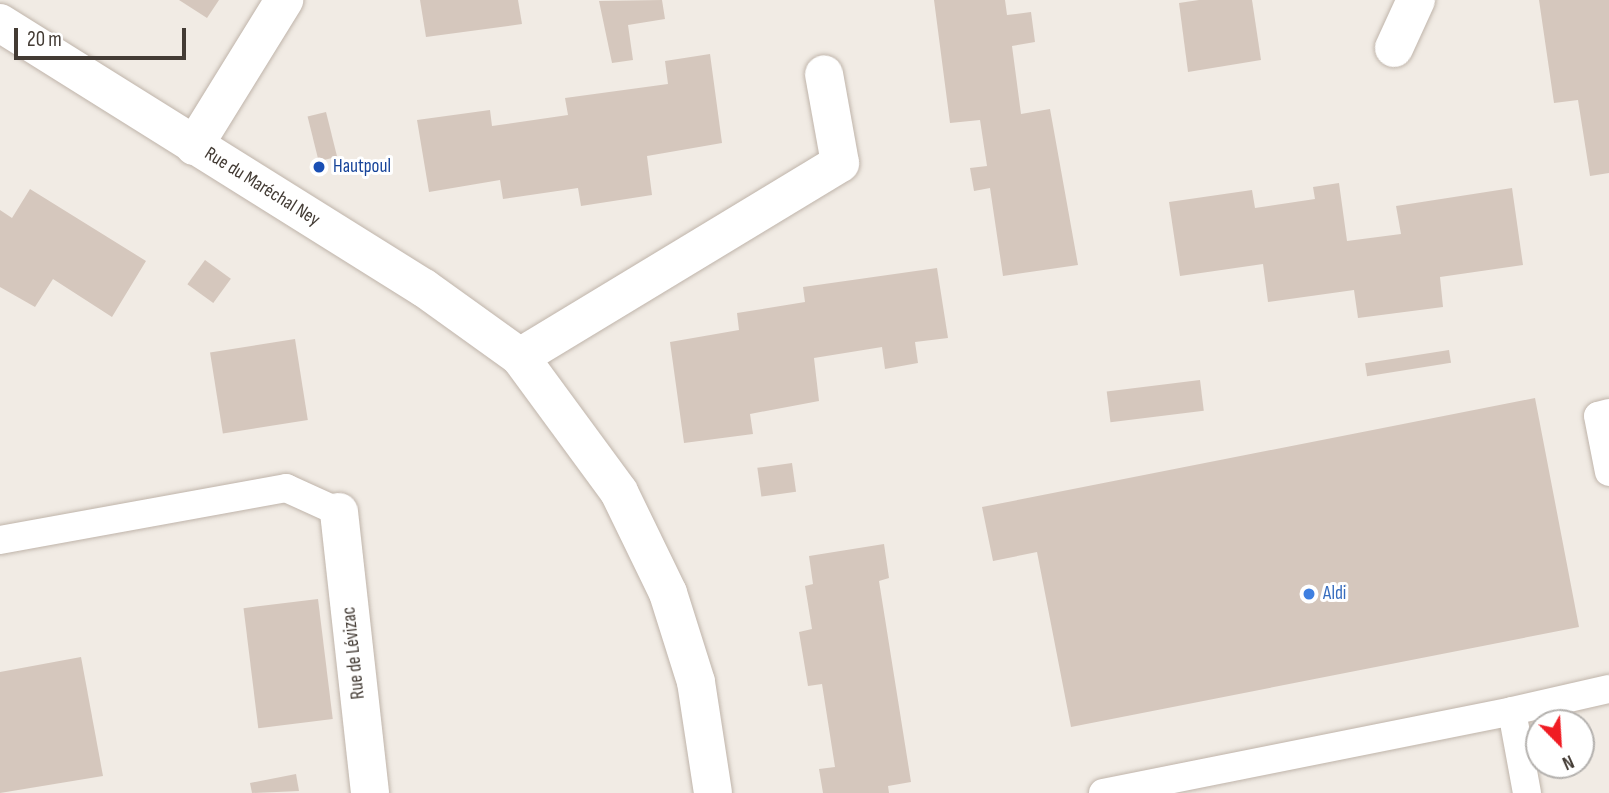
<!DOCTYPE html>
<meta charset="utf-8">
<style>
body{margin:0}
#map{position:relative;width:1609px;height:793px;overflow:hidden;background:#f1ebe4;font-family:"Sofia Sans Condensed",sans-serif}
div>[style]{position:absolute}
.building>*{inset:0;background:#d5c7bd;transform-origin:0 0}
.roads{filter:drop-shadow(0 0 2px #bfb4aa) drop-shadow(0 0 2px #bfb4aa)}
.service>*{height:28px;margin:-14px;padding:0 14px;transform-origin:14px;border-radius:14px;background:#fff}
.minor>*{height:38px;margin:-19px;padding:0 19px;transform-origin:19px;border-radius:19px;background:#fff}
.dots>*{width:19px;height:19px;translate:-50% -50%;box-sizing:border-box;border:4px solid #fff;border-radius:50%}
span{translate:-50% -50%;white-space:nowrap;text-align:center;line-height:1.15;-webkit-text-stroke:6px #fff;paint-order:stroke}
.transit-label{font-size:19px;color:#164399}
.left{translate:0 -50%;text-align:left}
.street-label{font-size:19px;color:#433b34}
.shop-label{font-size:19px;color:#366cbe}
.north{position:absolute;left:1525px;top:709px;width:70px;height:70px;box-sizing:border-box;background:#fff;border:2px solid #b4b1ae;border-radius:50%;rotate:156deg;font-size:19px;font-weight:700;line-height:28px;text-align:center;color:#433b34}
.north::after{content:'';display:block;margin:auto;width:24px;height:32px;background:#f01c23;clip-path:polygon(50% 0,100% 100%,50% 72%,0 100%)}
.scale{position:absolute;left:14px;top:28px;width:172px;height:32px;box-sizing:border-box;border:4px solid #433b34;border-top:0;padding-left:9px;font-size:21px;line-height:24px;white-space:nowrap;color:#433b34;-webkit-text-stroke:5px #fff;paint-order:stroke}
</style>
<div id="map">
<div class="building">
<i style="clip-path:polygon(179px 0,219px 0,207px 18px)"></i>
<i style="clip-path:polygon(420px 0,518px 0,522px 24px,426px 37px)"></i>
<i style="clip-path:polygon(662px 0,665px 19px,628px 25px,633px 60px,612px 63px,599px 1px)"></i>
<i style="clip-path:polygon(934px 0,1005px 0,1007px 15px,1031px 12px,1035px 42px,1012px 46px,1021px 114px,1050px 109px,1078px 265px,1003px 276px,990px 188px,974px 191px,970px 168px,987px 166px,980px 120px,950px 123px)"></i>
<i style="clip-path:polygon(1199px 0,1252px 0,1261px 60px,1188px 72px,1179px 3px)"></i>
<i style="clip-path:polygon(1539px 0,1609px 0,1609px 173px,1590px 176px,1578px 100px,1554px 103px)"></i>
<i style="clip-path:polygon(710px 54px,722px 143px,647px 156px,652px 195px,581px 206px,578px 188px,503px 199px,500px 180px,429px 192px,417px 120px,490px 110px,492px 126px,568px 115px,565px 98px,668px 84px,665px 61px)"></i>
<i style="left:326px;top:112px;width:46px;height:19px;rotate:76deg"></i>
<i style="clip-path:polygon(1339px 183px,1347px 241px,1401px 234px,1396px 206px,1512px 188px,1523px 265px,1440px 277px,1443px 307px,1358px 318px,1354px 290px,1268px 302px,1263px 264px,1180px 276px,1169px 202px,1252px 190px,1255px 208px,1315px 199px,1313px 187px)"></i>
<i style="clip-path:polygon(30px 189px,146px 261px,112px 317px,53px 279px,35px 307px,0 287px,0 210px,12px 218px)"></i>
<i style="left:205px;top:260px;width:32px;height:30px;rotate:36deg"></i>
<i style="clip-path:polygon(937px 268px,948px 338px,915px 342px,918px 363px,885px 369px,882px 347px,814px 358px,819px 401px,750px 414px,753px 434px,684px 443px,670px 342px,739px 330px,737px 313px,805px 302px,803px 287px)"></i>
<i style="left:295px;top:339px;width:82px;height:86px;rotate:81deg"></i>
<i style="left:1449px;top:350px;width:13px;height:85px;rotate:81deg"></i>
<i style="left:1200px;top:380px;width:31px;height:94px;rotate:83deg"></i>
<i style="clip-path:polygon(1535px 398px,1579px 627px,1071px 727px,1037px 552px,993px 561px,982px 507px)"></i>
<i style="left:792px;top:463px;width:29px;height:35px;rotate:82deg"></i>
<i style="clip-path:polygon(884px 544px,889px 578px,879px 581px,911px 782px,888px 786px,889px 793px,823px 793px,819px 769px,835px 767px,822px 684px,808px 686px,799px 632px,812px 629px,805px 586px,813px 584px,809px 556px)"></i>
<i style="left:318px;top:599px;width:121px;height:75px;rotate:83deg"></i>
<i style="clip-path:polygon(81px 657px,103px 776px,0 793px,0 672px)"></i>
<i style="clip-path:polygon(296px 774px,299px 791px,252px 793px,250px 783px)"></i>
</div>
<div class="roads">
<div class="service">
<i style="left:1609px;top:413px;width:11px;rotate:165deg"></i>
<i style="left:1598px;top:416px;width:57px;rotate:78.9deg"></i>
<i style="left:0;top:540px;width:291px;rotate:-10.3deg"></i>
<i style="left:286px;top:488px;width:58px;rotate:24.4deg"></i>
<i style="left:1103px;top:793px;width:417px;rotate:-11.3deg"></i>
<i style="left:1527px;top:793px;width:83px;rotate:-100.4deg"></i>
<i style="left:1512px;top:711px;width:99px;rotate:-12.8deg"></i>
</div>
<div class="minor">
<i style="left:0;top:23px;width:500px;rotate:32.01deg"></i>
<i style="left:424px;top:288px;width:118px;rotate:35.7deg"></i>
<i style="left:520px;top:357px;width:167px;rotate:53.7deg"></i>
<i style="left:619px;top:492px;width:112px;rotate:64.1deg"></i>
<i style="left:668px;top:593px;width:93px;rotate:72.5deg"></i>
<i style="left:696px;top:682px;width:112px;rotate:81.3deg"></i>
<i style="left:1394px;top:48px;width:53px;rotate:-65.4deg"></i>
<i style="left:194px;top:146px;width:172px;rotate:-58.3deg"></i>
<i style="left:520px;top:357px;width:374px;rotate:-31.2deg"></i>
<i style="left:840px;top:163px;width:90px;rotate:-100.2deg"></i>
<i style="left:339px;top:512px;width:283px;rotate:83.7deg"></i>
</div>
</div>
<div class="dots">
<i style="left:319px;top:167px;background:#1a4fb4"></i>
<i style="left:1309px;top:594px;background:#3f7fe0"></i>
</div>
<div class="transit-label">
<span class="left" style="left:333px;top:167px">Hautpoul</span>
</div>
<div class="street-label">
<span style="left:262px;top:187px;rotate:32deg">Rue du Maréchal Ney</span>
<span style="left:354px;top:653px;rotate:-96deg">Rue de Lévizac</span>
</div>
<div class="shop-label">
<span class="left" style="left:1323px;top:594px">Aldi</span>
</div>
<div class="north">N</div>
<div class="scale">20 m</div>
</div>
